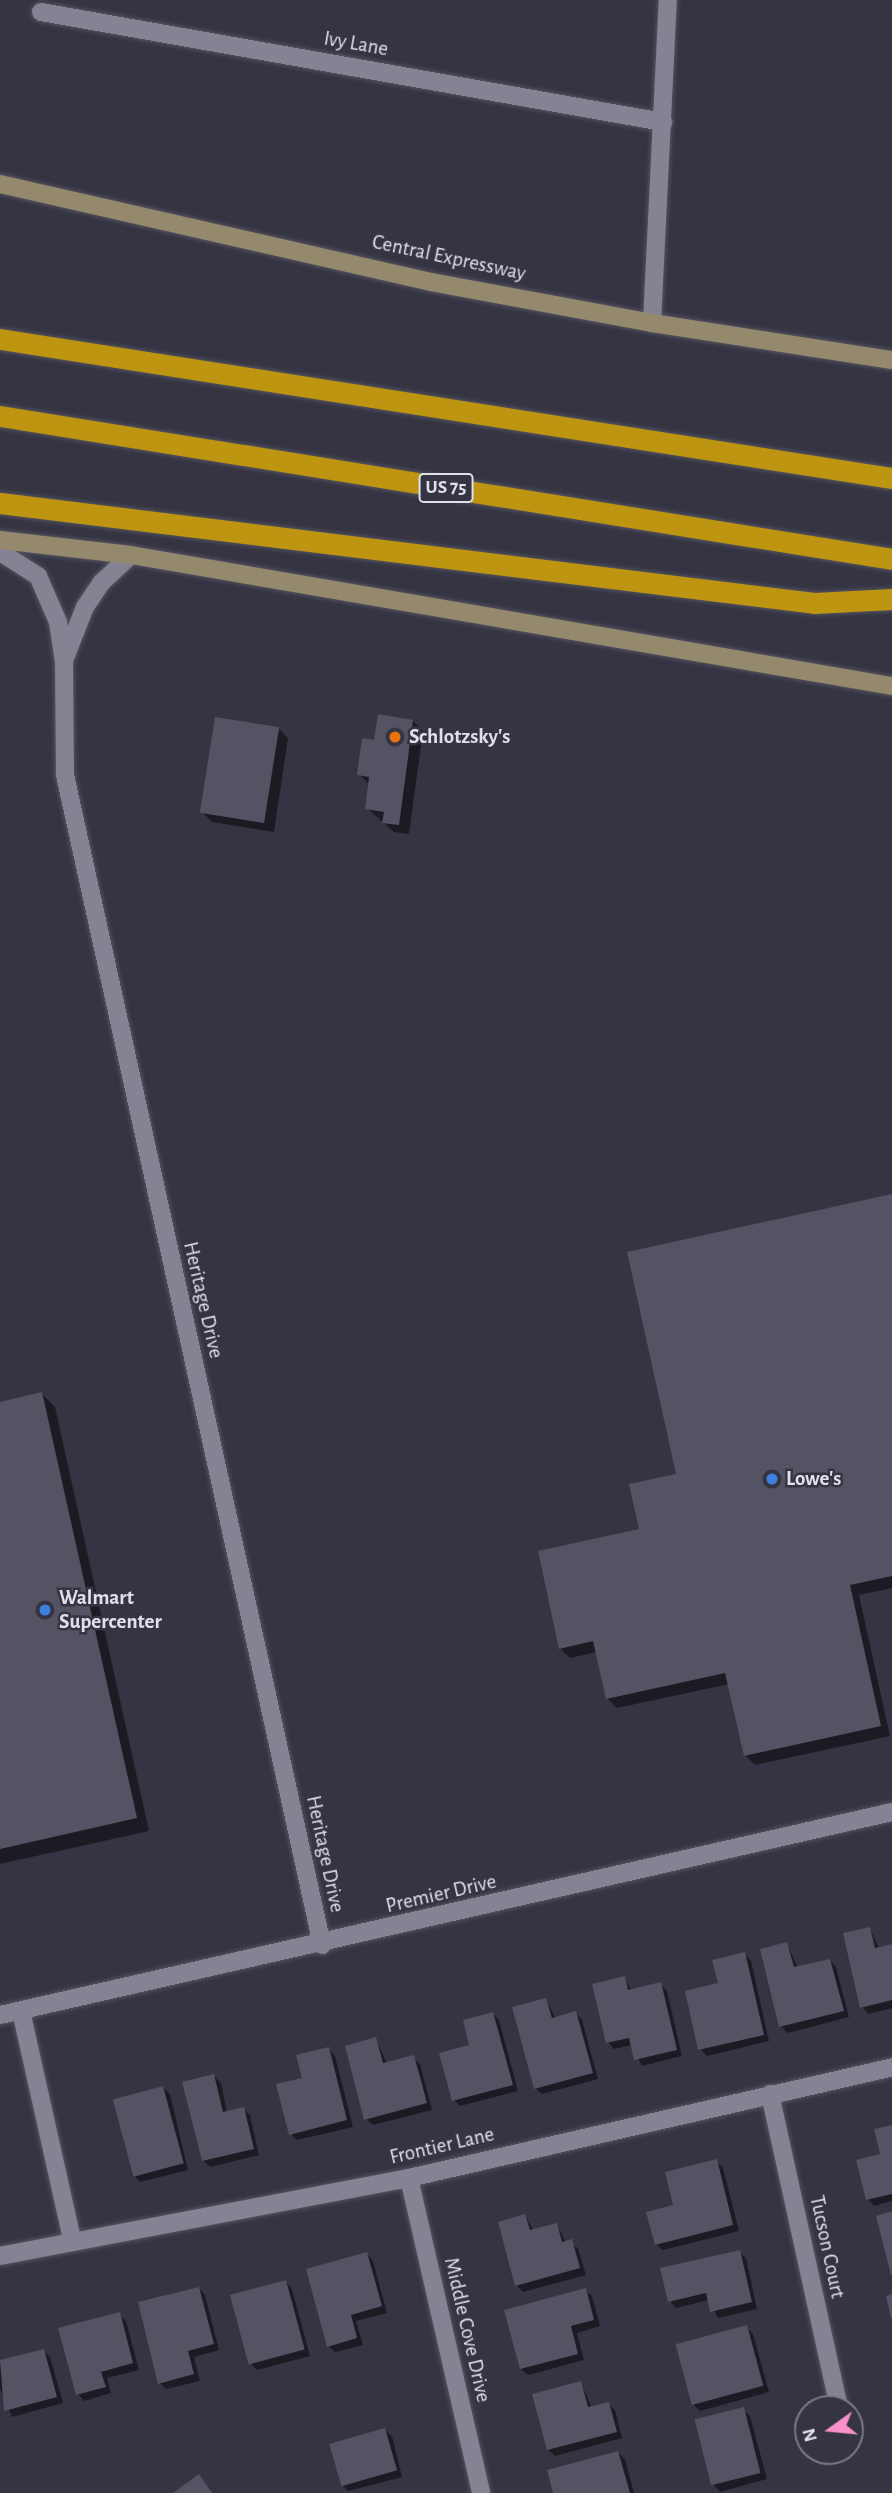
<!DOCTYPE html>
<style>
body{margin:0}
#map{position:relative;width:892px;height:2493px;overflow:hidden;background:#353443;font-family:"Alegreya Sans",sans-serif}
div>[style]{position:absolute}
.shadow>*{inset:0;background:#0007}
.building>*{inset:0;background:#545364;transform-origin:0 0}
.roads{filter:drop-shadow(0 0 2px #54535f) drop-shadow(0 0 2px #54535f)}
.minor>*{height:18px;margin:-9px;padding:0 9px;transform-origin:9px;border-radius:9px;background:#838394}
.tertiary>*{height:18px;margin:-9px;padding:0 9px;transform-origin:9px;border-radius:9px;background:#838394}
.secondary>*{height:18px;margin:-9px;padding:0 9px;transform-origin:9px;border-radius:9px;background:#94886d}
.motorway>*{height:21px;margin:-10.5px;padding:0 10.5px;transform-origin:10.5px;border-radius:10.5px;background:#bd9511}
.dots>*{width:19px;height:19px;translate:-50% -50%;box-sizing:border-box;border:4px solid #353443;border-radius:50%}
span{translate:-50% -50%;white-space:nowrap;text-align:center;line-height:1.15;-webkit-text-stroke:5px #353443;paint-order:stroke}
.shield-label span{padding:2px 5px;background:#353443;border:2px solid;border-radius:5px;-webkit-text-stroke-width:0}
.shield-label{font-size:19px;color:#e0e0ea;font-weight:700}
.street-label{font-size:21px;color:#e0e0ea}
.poi-label{font-size:21px;color:#e0e0ea;font-weight:700}
.left{translate:0 -50%;text-align:left}
.north{position:absolute;left:794px;top:2395px;width:70px;height:70px;box-sizing:border-box;background:#353443;border:2px solid #797986;border-radius:50%;rotate:255deg;font-size:19px;font-weight:700;line-height:28px;text-align:center;color:#e0e0ea}
.north::after{content:'';display:block;margin:auto;width:24px;height:32px;background:#f990ca;clip-path:polygon(50% 0,100% 100%,50% 72%,0 100%)}
</style>
<div id="map">
<div class="shadow">
<i style="clip-path:polygon(413px 721px,423px 731px,409px 834px,394px 832px,367px 808px,369px 784px,359px 774px,376px 742px)"></i>
<i style="clip-path:polygon(278px 728px,288px 738px,274px 832px,212px 822px,202px 812px)"></i>
<i style="clip-path:polygon(892px 1196px,892px 1588px,859px 1595px,890px 1736px,755px 1765px,745px 1755px,729px 1684px,617px 1708px,607px 1698px,597px 1652px,570px 1658px,560px 1648px,678px 1475px)"></i>
<i style="clip-path:polygon(42px 1394px,55px 1407px,149px 1831px,0 1864px,0 1404px)"></i>
<i style="clip-path:polygon(870px 1929px,879px 1948px,892px 1945px,892px 2008px,869px 2014px,862px 2007px)"></i>
<i style="clip-path:polygon(787px 1944px,798px 1968px,830px 1960px,836px 1967px,849px 2017px,788px 2033px,781px 2026px)"></i>
<i style="clip-path:polygon(745px 1954px,751px 1961px,769px 2041px,707px 2056px,700px 2049px,720px 1985px)"></i>
<i style="clip-path:polygon(624px 1978px,632px 1991px,660px 1984px,667px 1991px,682px 2056px,642px 2066px,632px 2045px,614px 2049px,608px 2042px)"></i>
<i style="clip-path:polygon(546px 2000px,556px 2019px,576px 2013px,582px 2020px,598px 2079px,542px 2094px,535px 2088px)"></i>
<i style="clip-path:polygon(493px 2014px,499px 2020px,518px 2091px,460px 2106px,454px 2100px,471px 2046px)"></i>
<i style="clip-path:polygon(376px 2039px,387px 2064px,413px 2057px,420px 2064px,432px 2110px,373px 2125px,366px 2119px)"></i>
<i style="clip-path:polygon(329px 2049px,335px 2056px,353px 2127px,297px 2140px,291px 2134px)"></i>
<i style="clip-path:polygon(214px 2076px,221px 2083px,227px 2113px,243px 2109px,250px 2115px,259px 2155px,210px 2167px,203px 2160px)"></i>
<i style="clip-path:polygon(163px 2087px,170px 2094px,188px 2170px,140px 2182px,133px 2175px)"></i>
<i style="clip-path:polygon(892px 2126px,892px 2201px,874px 2206px,868px 2199px)"></i>
<i style="clip-path:polygon(716px 2161px,723px 2168px,739px 2231px,663px 2250px,656px 2244px,676px 2207px)"></i>
<i style="clip-path:polygon(525px 2216px,534px 2231px,557px 2225px,566px 2242px,578px 2248px,586px 2275px,523px 2292px,516px 2285px)"></i>
<i style="clip-path:polygon(739px 2252px,746px 2258px,757px 2309px,718px 2318px,709px 2300px,676px 2308px,670px 2301px)"></i>
<i style="clip-path:polygon(367px 2254px,373px 2261px,387px 2313px,356px 2321px,363px 2345px,335px 2352px,328px 2346px)"></i>
<i style="clip-path:polygon(286px 2282px,292px 2289px,310px 2356px,257px 2370px,250px 2363px)"></i>
<i style="clip-path:polygon(199px 2288px,205px 2295px,219px 2350px,194px 2357px,200px 2381px,166px 2389px,160px 2383px)"></i>
<i style="clip-path:polygon(585px 2290px,592px 2296px,600px 2326px,577px 2333px,584px 2360px,528px 2375px,521px 2369px)"></i>
<i style="clip-path:polygon(119px 2314px,126px 2321px,139px 2370px,107px 2378px,111px 2393px,84px 2401px,78px 2394px)"></i>
<i style="clip-path:polygon(746px 2327px,753px 2334px,769px 2392px,700px 2411px,693px 2404px)"></i>
<i style="clip-path:polygon(44px 2351px,50px 2357px,63px 2403px,12px 2417px,0 2389px,0 2362px)"></i>
<i style="clip-path:polygon(581px 2383px,592px 2408px,608px 2404px,615px 2410px,622px 2438px,555px 2456px,548px 2449px)"></i>
<i style="clip-path:polygon(743px 2409px,750px 2416px,767px 2479px,720px 2492px,714px 2485px)"></i>
<i style="clip-path:polygon(385px 2430px,392px 2436px,402px 2477px,348px 2491px,342px 2485px)"></i>
<i style="clip-path:polygon(618px 2453px,625px 2459px,634px 2493px,555px 2493px)"></i>
</div>
<div class="building">
<i style="clip-path:polygon(378px 714px,413px 720px,399px 825px,382px 823px,384px 812px,365px 809px,369px 777px,357px 775px,362px 738px,374px 740px)"></i>
<i style="left:215px;top:717px;width:65px;height:97px;rotate:9deg"></i>
<i style="clip-path:polygon(892px 1194px,892px 1576px,850px 1585px,881px 1726px,744px 1756px,725px 1673px,606px 1699px,593px 1641px,559px 1649px,538px 1551px,639px 1529px,629px 1484px,676px 1474px,627px 1252px)"></i>
<i style="clip-path:polygon(42px 1392px,137px 1818px,0 1849px,0 1402px)"></i>
<i style="clip-path:polygon(870px 1927px,875px 1948px,892px 1944px,892px 2000px,860px 2008px,843px 1933px)"></i>
<i style="clip-path:polygon(787px 1942px,794px 1967px,830px 1959px,844px 2011px,779px 2027px,760px 1949px)"></i>
<i style="clip-path:polygon(745px 1952px,764px 2035px,698px 2050px,685px 1991px,718px 1983px,712px 1960px)"></i>
<i style="clip-path:polygon(625px 1976px,628px 1990px,661px 1982px,677px 2050px,634px 2060px,629px 2038px,606px 2043px,592px 1984px)"></i>
<i style="clip-path:polygon(546px 1998px,552px 2018px,576px 2011px,593px 2073px,534px 2089px,512px 2007px)"></i>
<i style="clip-path:polygon(493px 2012px,513px 2085px,452px 2101px,439px 2053px,469px 2045px,463px 2020px)"></i>
<i style="clip-path:polygon(376px 2037px,383px 2063px,414px 2055px,427px 2103px,364px 2120px,345px 2046px)"></i>
<i style="clip-path:polygon(329px 2047px,347px 2120px,289px 2135px,276px 2084px,302px 2078px,296px 2055px)"></i>
<i style="clip-path:polygon(214px 2074px,223px 2112px,244px 2107px,254px 2149px,202px 2161px,182px 2082px)"></i>
<i style="left:163px;top:2086px;width:80px;height:52px;rotate:75deg"></i>
<i style="clip-path:polygon(892px 2125px,892px 2194px,866px 2200px,856px 2160px,880px 2154px,874px 2129px)"></i>
<i style="clip-path:polygon(717px 2159px,733px 2225px,655px 2245px,646px 2212px,673px 2205px,665px 2172px)"></i>
<i style="clip-path:polygon(892px 2211px,892px 2275px,891px 2275px,876px 2216px)"></i>
<i style="clip-path:polygon(525px 2214px,530px 2230px,557px 2223px,562px 2242px,572px 2239px,580px 2268px,515px 2286px,498px 2222px)"></i>
<i style="clip-path:polygon(740px 2250px,752px 2302px,710px 2312px,706px 2293px,668px 2302px,660px 2268px)"></i>
<i style="clip-path:polygon(367px 2252px,382px 2306px,351px 2315px,357px 2338px,327px 2347px,306px 2269px)"></i>
<i style="left:286px;top:2280px;width:72px;height:58px;rotate:75deg"></i>
<i style="clip-path:polygon(199px 2287px,214px 2344px,188px 2351px,194px 2374px,158px 2384px,138px 2302px)"></i>
<i style="clip-path:polygon(586px 2288px,594px 2320px,571px 2326px,578px 2354px,520px 2369px,504px 2310px)"></i>
<i style="clip-path:polygon(892px 2294px,892px 2318px,891px 2318px,886px 2296px)"></i>
<i style="clip-path:polygon(120px 2312px,133px 2363px,101px 2372px,106px 2387px,76px 2395px,58px 2328px)"></i>
<i style="left:747px;top:2325px;width:63px;height:74px;rotate:75deg"></i>
<i style="clip-path:polygon(44px 2349px,57px 2397px,4px 2411px,0 2360px)"></i>
<i style="clip-path:polygon(581px 2381px,588px 2407px,609px 2402px,617px 2432px,547px 2450px,532px 2394px)"></i>
<i style="left:744px;top:2407px;width:68px;height:51px;rotate:76deg"></i>
<i style="left:385px;top:2428px;width:44px;height:58px;rotate:74deg"></i>
<i style="clip-path:polygon(618px 2451px,630px 2493px,553px 2493px,547px 2470px)"></i>
<i style="clip-path:polygon(199px 2474px,212px 2493px,173px 2493px)"></i>
</div>
<div class="roads">
<div class="minor">
<i style="left:41px;top:12px;width:632px;rotate:10.03deg"></i>
<i style="left:652px;top:323px;width:323px;rotate:-87.2deg"></i>
<i style="left:0;top:552px;width:45px;rotate:32.3deg"></i>
<i style="left:38px;top:576px;width:50px;rotate:66.5deg"></i>
<i style="left:58px;top:622px;width:40px;rotate:81.5deg"></i>
<i style="left:64px;top:662px;width:113px;rotate:89.5deg"></i>
<i style="left:65px;top:775px;width:1198px;rotate:77.61deg"></i>
<i style="left:65px;top:658px;width:55px;rotate:-68.6deg"></i>
<i style="left:85px;top:607px;width:29px;rotate:-56deg"></i>
<i style="left:101px;top:583px;width:41px;rotate:-43deg"></i>
<i style="left:21px;top:2011px;width:234px;rotate:77.4deg"></i>
<i style="left:770px;top:2094px;width:322px;rotate:77.6deg"></i>
<i style="left:409px;top:2178px;width:323px;rotate:77.1deg"></i>
<i style="left:0;top:2256px;width:416px;rotate:-10.8deg"></i>
<i style="left:409px;top:2178px;width:496px;rotate:-12.9deg"></i>
</div>
<div class="tertiary">
<i style="left:0;top:2015px;width:915px;rotate:-12.82deg"></i>
</div>
<div class="secondary">
<i style="left:0;top:184px;width:442px;rotate:12.8deg"></i>
<i style="left:431px;top:282px;width:225px;rotate:10.5deg"></i>
<i style="left:652px;top:323px;width:243px;rotate:8.8deg"></i>
<i style="left:0;top:540px;width:132px;rotate:6.5deg"></i>
<i style="left:131px;top:555px;width:772px;rotate:9.77deg"></i>
</div>
<div class="motorway">
<i style="left:0;top:339px;width:903px;rotate:8.86deg"></i>
<i style="left:0;top:416px;width:903px;rotate:9.11deg"></i>
<i style="left:0;top:503px;width:820px;rotate:7deg"></i>
<i style="left:814px;top:603px;width:78px;rotate:-2.9deg"></i>
</div>
</div>
<div class="dots">
<i style="left:395px;top:737px;background:#e8710a"></i>
<i style="left:772px;top:1479px;background:#3f7fe0"></i>
<i style="left:45px;top:1610px;background:#3f7fe0"></i>
</div>
<div class="shield-label">
<span style="left:446px;top:488px">US 75</span>
</div>
<div class="street-label">
<span style="left:356px;top:44px;rotate:10deg">Ivy Lane</span>
<span style="left:449px;top:258px;rotate:12deg">Central Expressway</span>
<span style="left:203px;top:1300px;rotate:77deg">Heritage Drive</span>
<span style="left:325px;top:1854px;rotate:78deg">Heritage Drive</span>
<span style="left:441px;top:1894px;rotate:-13deg">Premier Drive</span>
<span style="left:442px;top:2146px;rotate:-13deg">Frontier Lane</span>
<span style="left:827px;top:2247px;rotate:78deg">Tucson Court</span>
<span style="left:467px;top:2330px;rotate:77deg">Middle Cove Drive</span>
</div>
<div class="poi-label">
<span class="left" style="left:409px;top:737px">Schlotzsky's</span>
<span class="left" style="left:786px;top:1479px">Lowe's</span>
<span class="left" style="left:59px;top:1610px">Walmart<br>Supercenter</span>
</div>
<div class="north">N</div>
</div>
